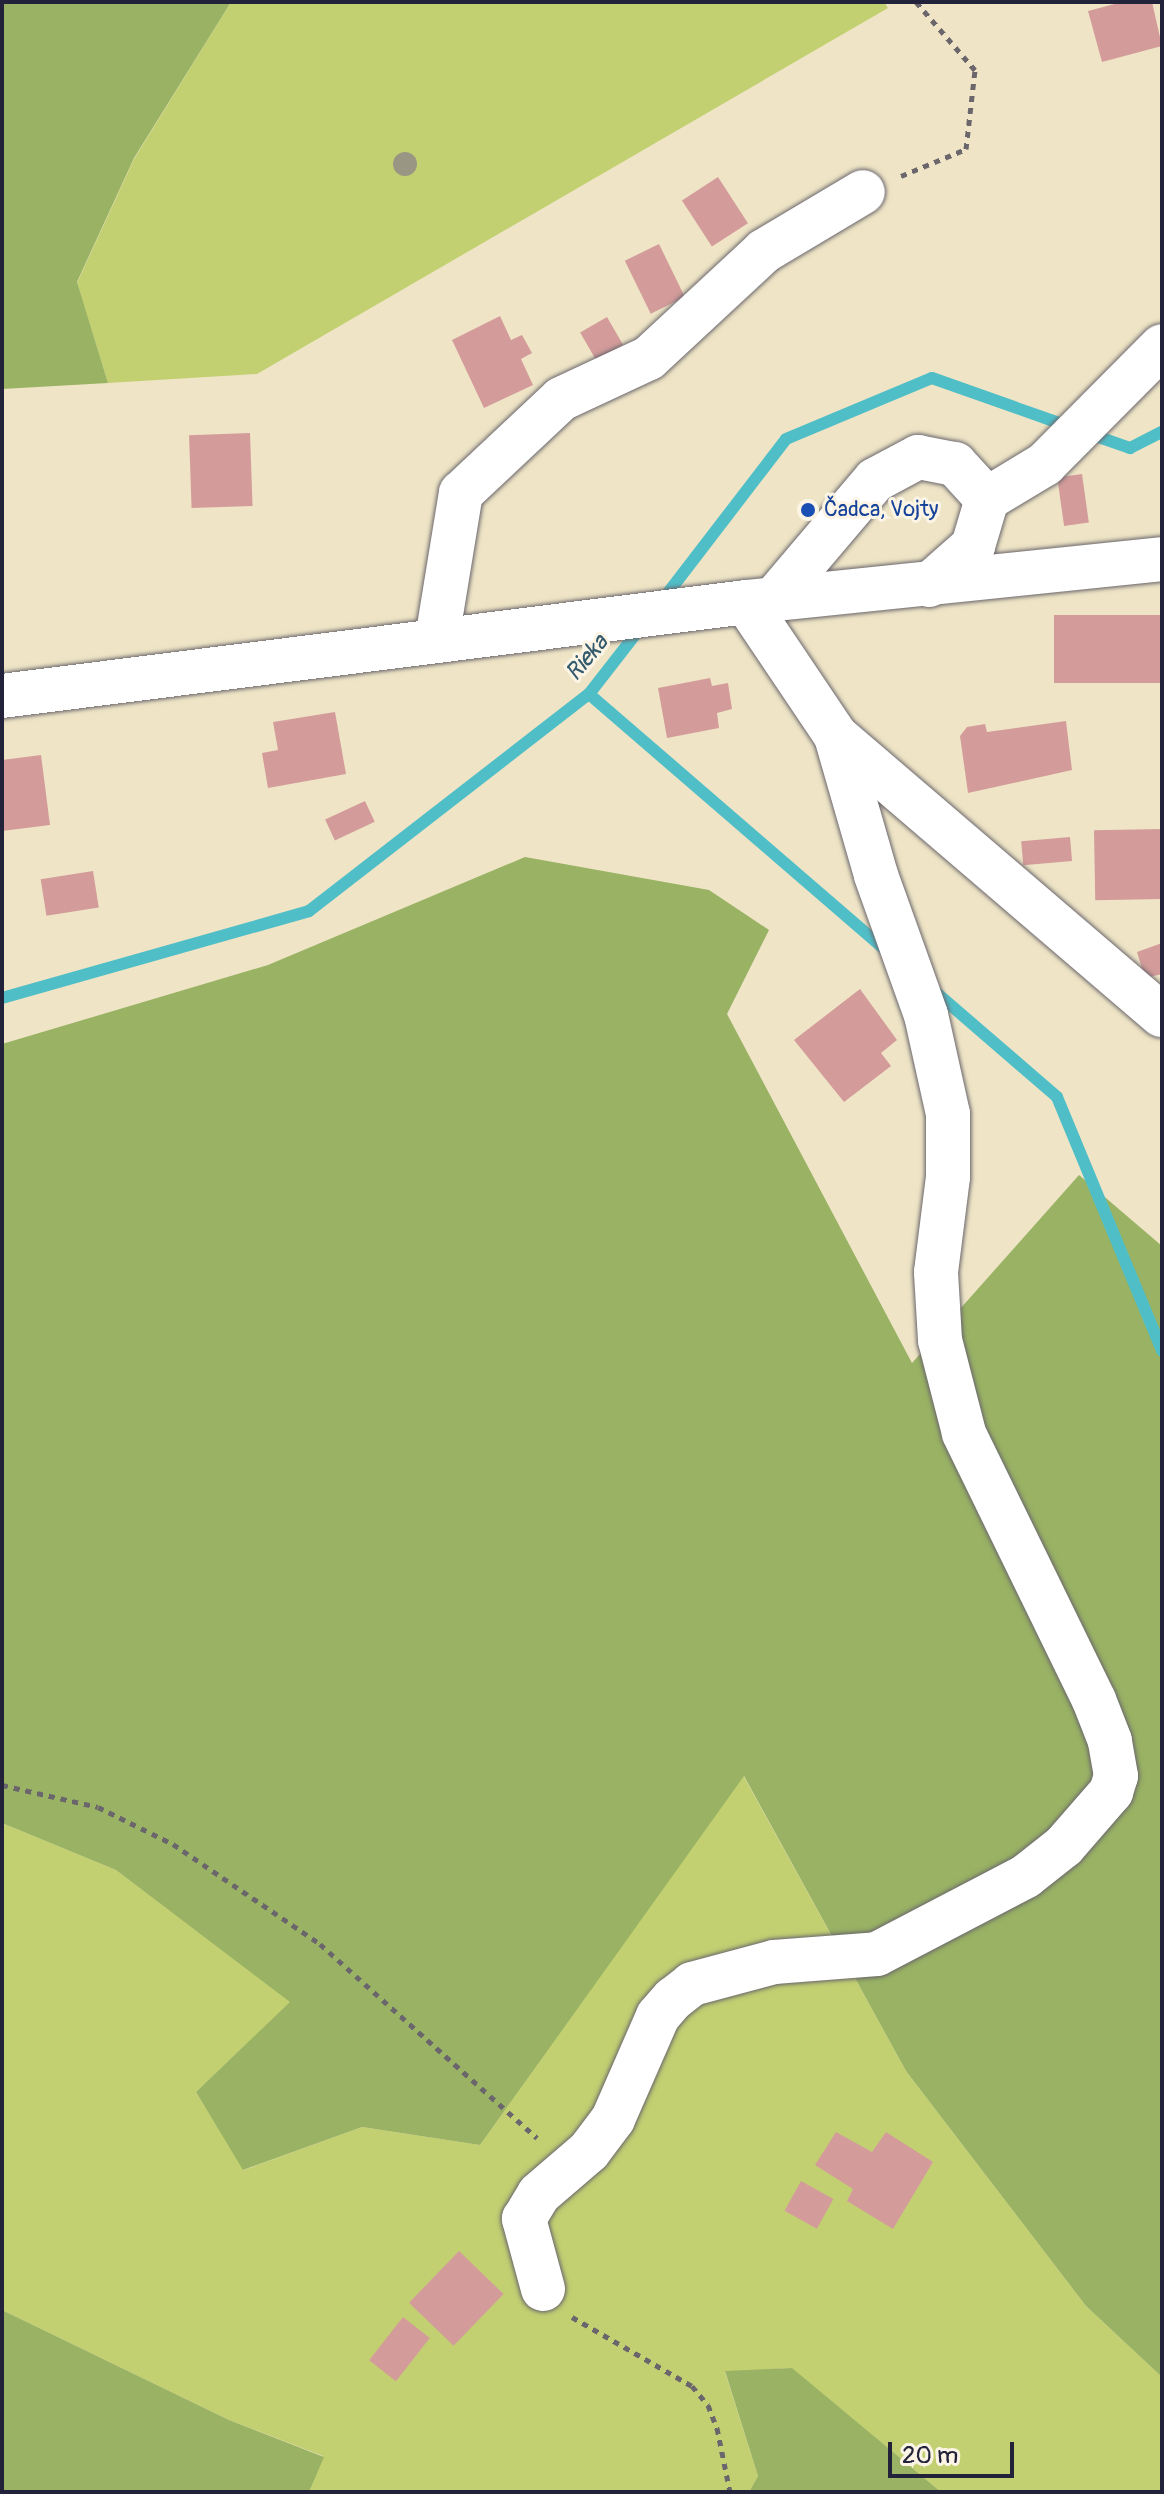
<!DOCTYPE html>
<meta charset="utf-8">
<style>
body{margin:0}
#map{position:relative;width:1164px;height:2494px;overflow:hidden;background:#efe5c6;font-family:Pangolin,sans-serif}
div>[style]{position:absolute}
.green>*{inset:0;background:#c2d072}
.forest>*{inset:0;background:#99b264}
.stream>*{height:12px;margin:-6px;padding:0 6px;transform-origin:6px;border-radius:6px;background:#50bec7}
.building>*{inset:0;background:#d39c9b;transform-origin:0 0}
.path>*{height:5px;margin-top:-2.5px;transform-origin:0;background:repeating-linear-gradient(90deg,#6a666c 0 6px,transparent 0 12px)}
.roads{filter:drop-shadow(0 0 2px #6a666c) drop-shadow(0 0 2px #6a666c)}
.minor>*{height:44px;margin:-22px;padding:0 22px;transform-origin:22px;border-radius:22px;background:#fff}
.trees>*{width:24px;height:24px;margin:-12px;border-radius:50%;background:#999683}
.dots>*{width:22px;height:22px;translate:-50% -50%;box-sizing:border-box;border:4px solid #fcf5e5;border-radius:50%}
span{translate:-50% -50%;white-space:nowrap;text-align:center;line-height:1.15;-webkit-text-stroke:6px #fcf5e5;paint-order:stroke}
.transit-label{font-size:22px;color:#164399}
.left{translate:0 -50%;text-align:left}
.water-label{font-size:24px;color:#32596c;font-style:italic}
.frame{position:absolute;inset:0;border:4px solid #22223b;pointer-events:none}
.scale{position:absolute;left:888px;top:2442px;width:126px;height:36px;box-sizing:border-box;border:4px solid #22223b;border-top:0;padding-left:10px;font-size:24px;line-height:28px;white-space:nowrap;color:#22223b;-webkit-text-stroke:6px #fcf5e5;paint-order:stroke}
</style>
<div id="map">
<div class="green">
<i style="clip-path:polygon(231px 2px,884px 2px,888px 8px,257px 374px,108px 383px,77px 283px,134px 159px)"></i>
<i style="clip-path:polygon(743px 1775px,906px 2071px,1086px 2306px,1162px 2377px,1162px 2492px,941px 2492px,791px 2368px,725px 2372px,758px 2476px,749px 2492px,309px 2492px,323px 2456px,229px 2420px,2px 2310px,2px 1823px,116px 1870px,291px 2002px,196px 2092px,244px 2170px,362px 2127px,480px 2145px)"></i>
</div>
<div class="forest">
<i style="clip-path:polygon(2px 2px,231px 2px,134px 158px,77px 282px,108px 383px,2px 389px)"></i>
<i style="clip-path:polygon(525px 857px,709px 890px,769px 930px,727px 1014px,912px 1363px,1079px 1175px,1162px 1246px,1162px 2377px,1086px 2306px,906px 2071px,744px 1776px,480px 2145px,362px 2127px,243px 2170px,196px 2092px,290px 2002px,116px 1870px,2px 1823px,2px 1044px,268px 965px)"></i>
<i style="clip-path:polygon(2px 2310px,229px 2420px,324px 2457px,309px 2492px,2px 2492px)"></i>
<i style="clip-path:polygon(792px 2368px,941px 2492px,749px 2492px,758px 2476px,725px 2371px)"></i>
</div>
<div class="stream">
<i style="left:1087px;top:433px;width:46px;rotate:19.2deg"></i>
<i style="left:1130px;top:448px;width:36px;rotate:-27deg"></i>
<i style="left:661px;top:602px;width:205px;rotate:-52.5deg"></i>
<i style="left:786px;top:439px;width:158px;rotate:-22.7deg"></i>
<i style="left:932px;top:378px;width:146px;rotate:19.5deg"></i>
<i style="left:589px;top:694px;width:394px;rotate:40.8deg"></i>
<i style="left:932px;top:989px;width:165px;rotate:40.8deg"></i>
<i style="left:1057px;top:1097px;width:275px;rotate:67.5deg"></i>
<i style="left:2px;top:998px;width:319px;rotate:-15.8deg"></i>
<i style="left:309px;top:911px;width:354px;rotate:-37.8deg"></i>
<i style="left:589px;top:694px;width:86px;rotate:-52.1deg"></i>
</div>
<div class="building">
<i style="clip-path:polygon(1122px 2px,1152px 2px,1162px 46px,1102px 62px,1088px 11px)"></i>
<i style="left:718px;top:177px;width:55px;height:43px;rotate:57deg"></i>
<i style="left:659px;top:244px;width:59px;height:38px;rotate:64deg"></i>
<i style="clip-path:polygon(500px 316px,511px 340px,522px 335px,532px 353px,521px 359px,533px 385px,484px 408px,452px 340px)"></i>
<i style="left:607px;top:317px;width:32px;height:31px;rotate:60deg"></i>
<i style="left:250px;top:433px;width:73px;height:61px;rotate:88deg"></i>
<i style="left:1082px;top:474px;width:49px;height:25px;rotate:82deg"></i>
<i style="left:1162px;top:615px;width:68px;height:108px;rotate:90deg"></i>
<i style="clip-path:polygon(710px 678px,712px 686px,728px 683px,732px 709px,717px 713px,719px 728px,667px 738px,658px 688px)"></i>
<i style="clip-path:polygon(335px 712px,346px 774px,268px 788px,262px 753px,278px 750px,273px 722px)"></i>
<i style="clip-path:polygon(1066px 721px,1072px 770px,968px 793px,960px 736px,967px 727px,985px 724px,987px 732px)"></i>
<i style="clip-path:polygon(41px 755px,50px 825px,2px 831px,2px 760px)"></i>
<i style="left:365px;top:801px;width:23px;height:44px;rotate:65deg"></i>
<i style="left:1161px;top:829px;width:70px;height:67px;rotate:89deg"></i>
<i style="left:1070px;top:837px;width:24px;height:49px;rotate:85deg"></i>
<i style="left:93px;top:871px;width:37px;height:53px;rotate:81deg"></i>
<i style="clip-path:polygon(1162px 943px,1162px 974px,1145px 978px,1137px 952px)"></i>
<i style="clip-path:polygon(860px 989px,897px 1040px,881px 1053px,891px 1066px,844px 1102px,794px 1040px)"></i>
<i style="clip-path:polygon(836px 2132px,872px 2152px,886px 2132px,933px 2162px,893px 2229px,847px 2201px,853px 2189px,815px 2165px)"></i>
<i style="left:801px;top:2181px;width:37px;height:34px;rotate:29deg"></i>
<i style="left:459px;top:2251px;width:62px;height:72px;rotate:44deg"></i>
<i style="left:403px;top:2317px;width:34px;height:55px;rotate:38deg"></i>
</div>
<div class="path">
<i style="left:901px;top:176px;width:70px;rotate:-22.6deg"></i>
<i style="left:966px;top:149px;width:80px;rotate:-83.5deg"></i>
<i style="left:975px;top:70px;width:90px;rotate:-130.9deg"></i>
<i style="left:2px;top:1785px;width:98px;rotate:12.9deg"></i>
<i style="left:98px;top:1807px;width:84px;rotate:26.3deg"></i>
<i style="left:173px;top:1844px;width:178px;rotate:34.2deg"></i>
<i style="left:320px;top:1944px;width:291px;rotate:41.8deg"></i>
<i style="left:572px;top:2317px;width:138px;rotate:29.9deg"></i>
<i style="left:692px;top:2386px;width:25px;rotate:50deg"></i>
<i style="left:708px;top:2405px;width:25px;rotate:69deg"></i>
<i style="left:717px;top:2428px;width:65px;rotate:78.5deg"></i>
</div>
<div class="roads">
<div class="minor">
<i style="left:929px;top:585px;width:59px;rotate:-41.6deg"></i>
<i style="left:973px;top:546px;width:49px;rotate:-73.4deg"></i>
<i style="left:987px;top:499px;width:68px;rotate:-31.1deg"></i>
<i style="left:1045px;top:464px;width:166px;rotate:-45.2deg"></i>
<i style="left:774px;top:599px;width:156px;rotate:-49.7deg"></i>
<i style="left:875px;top:480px;width:49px;rotate:-28.1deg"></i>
<i style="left:918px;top:457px;width:38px;rotate:11deg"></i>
<i style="left:955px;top:464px;width:47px;rotate:47.6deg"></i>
<i style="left:437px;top:639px;width:148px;rotate:-80.7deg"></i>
<i style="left:461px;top:493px;width:137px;rotate:-43.2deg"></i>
<i style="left:561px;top:399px;width:97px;rotate:-25deg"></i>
<i style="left:649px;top:358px;width:157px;rotate:-42.9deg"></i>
<i style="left:764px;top:251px;width:115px;rotate:-30.8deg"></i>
<i style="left:2px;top:696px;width:750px;rotate:-7.2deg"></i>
<i style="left:746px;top:602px;width:418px;rotate:-5.9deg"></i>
<i style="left:836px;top:736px;width:429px;rotate:40.6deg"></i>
<i style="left:543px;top:2289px;width:73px;rotate:-105.2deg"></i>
<i style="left:524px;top:2219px;width:29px;rotate:-59deg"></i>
<i style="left:539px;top:2194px;width:66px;rotate:-40.7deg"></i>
<i style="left:589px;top:2151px;width:40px;rotate:-53deg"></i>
<i style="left:613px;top:2119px;width:112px;rotate:-66.4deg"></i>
<i style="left:658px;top:2016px;width:23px;rotate:-49deg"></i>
<i style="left:673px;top:1999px;width:24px;rotate:-38deg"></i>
<i style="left:692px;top:1984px;width:85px;rotate:-15deg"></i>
<i style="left:774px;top:1962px;width:103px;rotate:-4.4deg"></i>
<i style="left:877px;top:1954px;width:168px;rotate:-27.6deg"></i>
<i style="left:1026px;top:1876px;width:48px;rotate:-38.3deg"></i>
<i style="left:1064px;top:1846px;width:72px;rotate:-49deg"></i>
<i style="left:1111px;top:1792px;width:17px;rotate:-73deg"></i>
<i style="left:1116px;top:1776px;width:36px;rotate:-100deg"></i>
<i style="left:1110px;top:1741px;width:44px;rotate:-111.3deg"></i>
<i style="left:1094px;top:1700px;width:297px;rotate:-116deg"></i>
<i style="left:964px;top:1433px;width:96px;rotate:-104.5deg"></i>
<i style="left:940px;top:1340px;width:68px;rotate:-93.4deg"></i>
<i style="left:936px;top:1272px;width:96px;rotate:-82.8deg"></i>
<i style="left:948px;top:1177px;width:63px;rotate:-90deg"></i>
<i style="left:948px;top:1114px;width:101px;rotate:-102.5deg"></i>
<i style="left:926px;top:1015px;width:149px;rotate:-109.7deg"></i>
<i style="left:876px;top:875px;width:145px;rotate:-106.1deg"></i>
<i style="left:836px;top:736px;width:161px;rotate:-123.9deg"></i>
</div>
</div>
<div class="trees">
<i style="left:405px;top:164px"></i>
</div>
<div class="dots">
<i style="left:808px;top:510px;background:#1a4fb4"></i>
</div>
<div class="transit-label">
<span class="left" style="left:824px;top:510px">Čadca, Vojty</span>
</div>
<div class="water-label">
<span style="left:587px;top:658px;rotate:-50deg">Rieka</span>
</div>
<div class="frame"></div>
<div class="scale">20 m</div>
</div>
